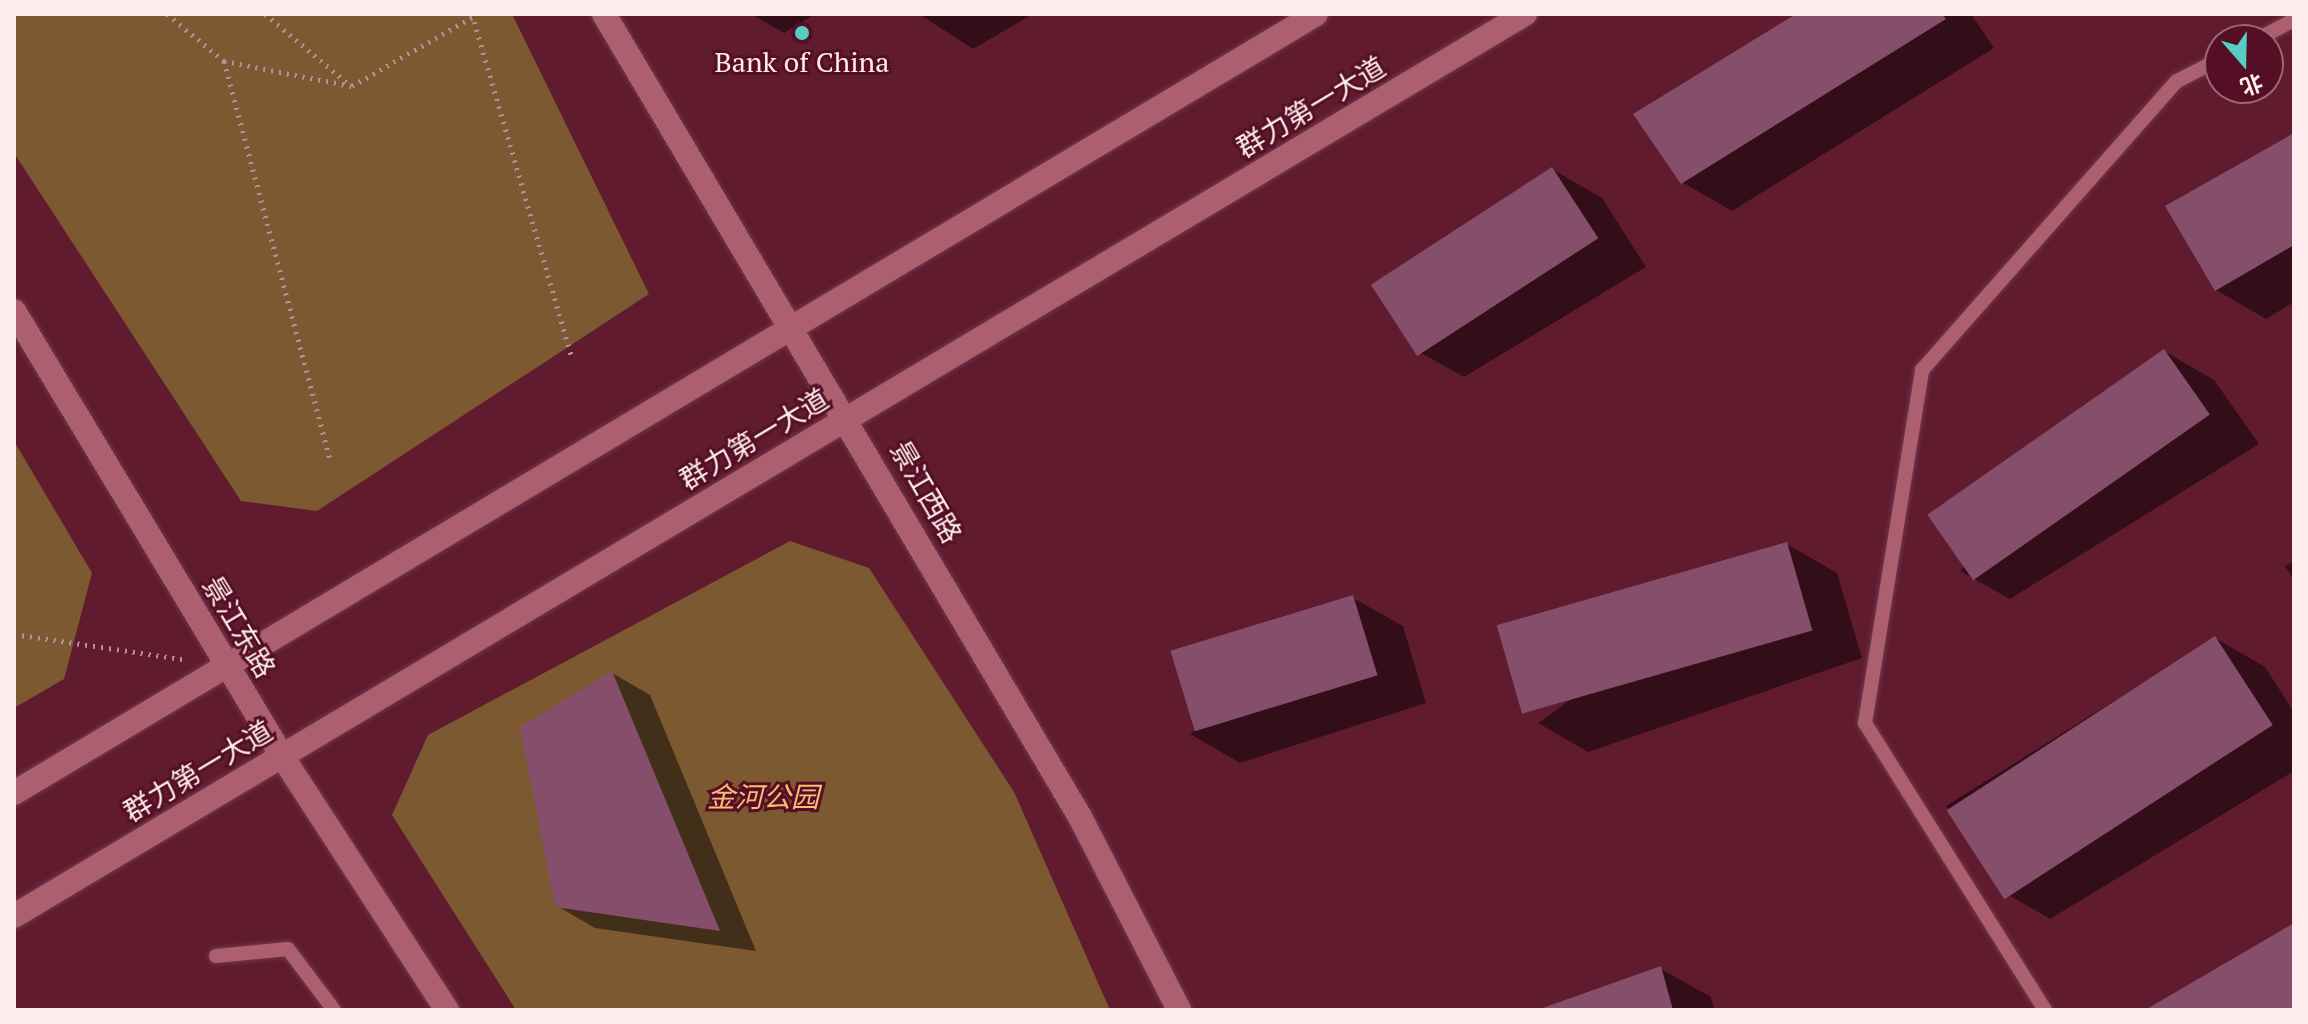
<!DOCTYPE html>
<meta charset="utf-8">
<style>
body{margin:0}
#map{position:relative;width:2308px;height:1024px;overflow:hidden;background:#611b2f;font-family:"PT Serif","Noto Sans SC",serif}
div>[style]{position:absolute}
.green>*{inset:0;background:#7c5931}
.shadow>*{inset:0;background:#0007}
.building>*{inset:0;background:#854e6b;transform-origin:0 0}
.path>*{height:5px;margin-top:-2.5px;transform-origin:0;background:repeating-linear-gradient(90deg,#b78d98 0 2px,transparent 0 8px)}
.roads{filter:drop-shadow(0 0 2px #70394b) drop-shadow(0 0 2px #70394b)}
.service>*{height:14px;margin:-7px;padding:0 7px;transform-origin:7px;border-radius:7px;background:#ac5f6e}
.secondary>*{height:24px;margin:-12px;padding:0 12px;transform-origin:12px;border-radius:12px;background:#ac5f6e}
.dots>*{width:22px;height:22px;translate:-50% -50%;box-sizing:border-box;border:4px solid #550f25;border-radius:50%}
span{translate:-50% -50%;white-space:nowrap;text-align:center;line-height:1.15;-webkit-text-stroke:6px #550f25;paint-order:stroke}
.poi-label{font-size:28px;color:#feecee}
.street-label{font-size:28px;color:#feecee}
.park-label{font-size:28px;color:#fbbb75;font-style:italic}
.frame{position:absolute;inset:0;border:16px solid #feecee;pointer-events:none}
.north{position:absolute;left:2204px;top:24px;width:80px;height:80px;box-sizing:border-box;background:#550f25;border:2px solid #996775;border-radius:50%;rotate:160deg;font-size:22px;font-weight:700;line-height:32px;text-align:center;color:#feecee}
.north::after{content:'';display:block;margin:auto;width:28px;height:36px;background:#56cec4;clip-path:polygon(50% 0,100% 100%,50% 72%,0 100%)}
</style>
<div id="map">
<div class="green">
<i style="clip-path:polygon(14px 14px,512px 14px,649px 294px,317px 511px,241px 501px,14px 153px)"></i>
<i style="clip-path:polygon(14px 441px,92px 573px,64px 679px,14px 708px)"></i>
<i style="clip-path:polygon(790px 541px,869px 568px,1014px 792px,1110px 1010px,516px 1010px,392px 815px,428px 735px)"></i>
</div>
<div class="shadow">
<i style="clip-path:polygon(751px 14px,815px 14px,784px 33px)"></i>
<i style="clip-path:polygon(919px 14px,1033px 14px,973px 49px)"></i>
<i style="clip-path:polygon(1799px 14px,1971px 14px,1994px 48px,1732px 211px,1682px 182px)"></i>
<i style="clip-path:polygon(2294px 135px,2294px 302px,2266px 319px,2216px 290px)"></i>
<i style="clip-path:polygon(1552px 169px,1602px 198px,1646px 267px,1464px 377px,1414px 349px)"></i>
<i style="clip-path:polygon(2164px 351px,2214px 380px,2259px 444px,2010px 599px,1960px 571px)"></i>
<i style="clip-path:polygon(1787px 544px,1837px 573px,1862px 658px,1588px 752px,1538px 723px)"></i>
<i style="clip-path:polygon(2294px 561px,2294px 580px,2285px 566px)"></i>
<i style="clip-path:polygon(1353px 598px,1403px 626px,1426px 703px,1240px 763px,1190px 734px)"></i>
<i style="clip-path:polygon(2215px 638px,2265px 667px,2294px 712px,2294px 771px,2050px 919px,2000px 890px,1946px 806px)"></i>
<i style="clip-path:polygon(612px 673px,650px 695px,756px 951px,595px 928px,557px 906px)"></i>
<i style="clip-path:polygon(1661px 969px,1711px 997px,1714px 1010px,1541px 1010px)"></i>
</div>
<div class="building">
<i style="clip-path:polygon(1796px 14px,1942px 14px,1946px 19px,1681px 184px,1633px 114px)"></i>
<i style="clip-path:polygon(2294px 133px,2294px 245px,2215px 291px,2165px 206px)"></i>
<i style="left:1552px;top:167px;width:85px;height:216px;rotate:57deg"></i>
<i style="left:2164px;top:349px;width:80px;height:289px;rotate:55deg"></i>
<i style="left:1787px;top:542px;width:92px;height:302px;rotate:74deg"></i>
<i style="left:1353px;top:595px;width:84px;height:191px;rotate:73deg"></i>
<i style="left:2215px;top:636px;width:106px;height:320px;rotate:57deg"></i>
<i style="clip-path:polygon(612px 671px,720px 931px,555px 907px,520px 727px)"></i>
<i style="clip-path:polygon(2294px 923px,2294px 1010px,2145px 1010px)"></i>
<i style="clip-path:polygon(1661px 966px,1673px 1010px,1537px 1010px)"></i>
</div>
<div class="path">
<i style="left:167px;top:14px;width:74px;rotate:39.5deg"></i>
<i style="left:224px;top:61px;width:416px;rotate:75.1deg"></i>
<i style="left:265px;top:14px;width:112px;rotate:39.9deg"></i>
<i style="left:472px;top:14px;width:358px;rotate:73.8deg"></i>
<i style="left:224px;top:61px;width:130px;rotate:11.1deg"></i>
<i style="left:352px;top:86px;width:141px;rotate:-29.8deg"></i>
<i style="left:14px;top:634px;width:170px;rotate:8.5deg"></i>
</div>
<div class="roads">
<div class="service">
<i style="left:2256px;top:40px;width:43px;rotate:-27.8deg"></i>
<i style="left:216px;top:956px;width:72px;rotate:-5.6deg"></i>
<i style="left:288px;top:949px;width:76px;rotate:53deg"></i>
<i style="left:2045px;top:1010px;width:339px;rotate:-122.1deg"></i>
<i style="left:1865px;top:723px;width:358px;rotate:-80.8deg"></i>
<i style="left:1922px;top:370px;width:385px;rotate:-48.6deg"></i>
<i style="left:2177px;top:81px;width:48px;rotate:-27.1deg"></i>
</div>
<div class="secondary">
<i style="left:604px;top:14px;width:933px;rotate:59.34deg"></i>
<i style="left:1080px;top:817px;width:217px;rotate:62.8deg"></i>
<i style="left:14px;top:311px;width:519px;rotate:58.94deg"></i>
<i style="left:282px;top:756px;width:303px;rotate:57deg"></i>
<i style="left:14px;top:793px;width:1517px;rotate:-30.89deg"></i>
<i style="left:14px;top:916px;width:1760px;rotate:-30.84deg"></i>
</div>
</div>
<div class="dots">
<i style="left:802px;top:33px;background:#56cec4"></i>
</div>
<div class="poi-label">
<span style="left:802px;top:62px">Bank of China</span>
</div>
<div class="street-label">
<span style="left:1311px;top:107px;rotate:-31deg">群力第一大道</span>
<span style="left:754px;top:439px;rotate:-31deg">群力第一大道</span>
<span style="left:926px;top:492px;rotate:60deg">景江西路</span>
<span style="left:239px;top:627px;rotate:59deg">景江东路</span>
<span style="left:198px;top:771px;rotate:-31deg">群力第一大道</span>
</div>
<div class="park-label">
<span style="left:763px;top:797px">金河公园</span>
</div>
<div class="frame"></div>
<div class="north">北</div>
</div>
